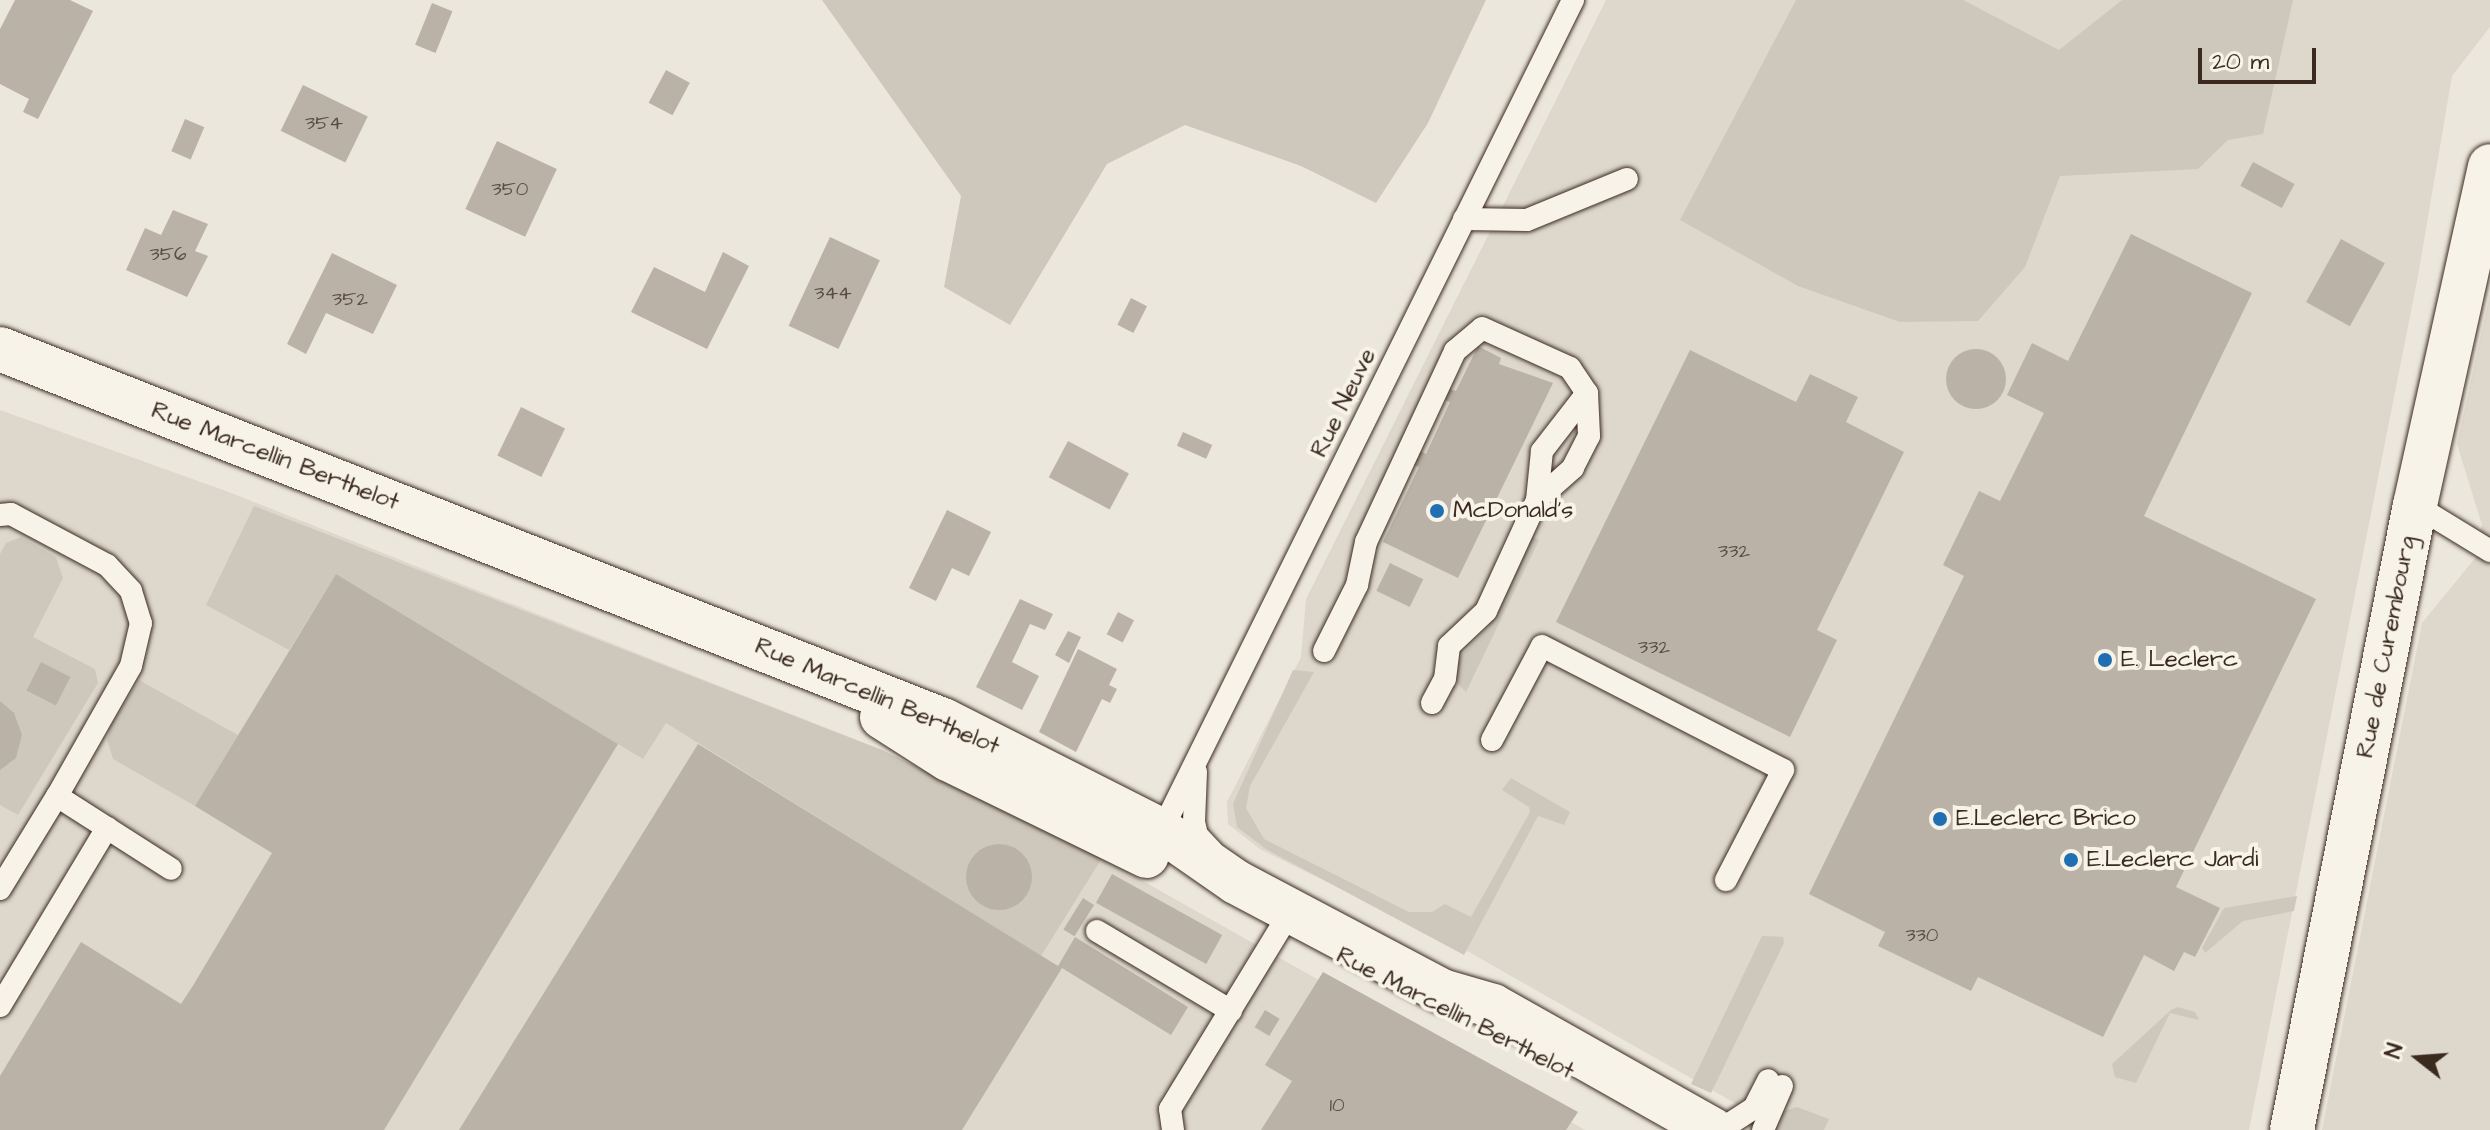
<!DOCTYPE html>
<style>
body{margin:0}
#map{position:relative;width:2490px;height:1130px;overflow:hidden;background:#ece7dc;font-family:"Architects Daughter",sans-serif}
div>[style]{position:absolute}
.built>*{inset:0;background:#ddd7cc}
.green>*{inset:0;background:#cec8bc}
.building>*{inset:0;background:#bab2a7;transform-origin:0 0}
.round{border-radius:50%}
.roads{filter:drop-shadow(0 0 2px #3b2a1e) drop-shadow(0 0 2px #3b2a1e)}
.lane>*{height:22px;margin:-11px;padding:0 11px;transform-origin:11px;border-radius:11px;background:#f7f3e8}
.street>*{height:44px;margin:-22px;padding:0 22px;transform-origin:22px;border-radius:22px;background:#f7f3e8}
.secondary>*{height:44px;margin:-22px;padding:0 22px;transform-origin:22px;border-radius:22px;background:#f7f3e8}
.dots>*{width:22px;height:22px;translate:-50% -50%;box-sizing:border-box;border:4px solid #f7f3e8;border-radius:50%}
span{translate:-50% -50%;white-space:nowrap;text-align:center;line-height:1.15;-webkit-text-stroke:8px #f7f3e8;paint-order:stroke}
.number-label{font-size:20px;color:#5b4c40}
.number-label span{-webkit-text-stroke-width:0}
.street-label{font-size:24px;color:#3b2a1e}
.poi-label{font-size:24px;color:#3b2a1e}
.left{translate:0 -50%;text-align:left}
.north{position:absolute;left:2378px;top:1018px;width:80px;height:80px;-webkit-text-stroke:6px #f7f3e8;paint-order:stroke;rotate:287deg;font-size:22px;font-weight:700;line-height:32px;text-align:center;color:#3b2a1e}
.north::after{content:'';display:block;margin:auto;width:28px;height:36px;background:#3b2a1e;clip-path:polygon(50% 0,100% 100%,50% 72%,0 100%)}
.scale{position:absolute;left:2198px;top:48px;width:118px;height:36px;box-sizing:border-box;border:4px solid #3b2a1e;border-top:0;padding-left:10px;font-size:24px;line-height:28px;white-space:nowrap;color:#3b2a1e;-webkit-text-stroke:6px #f7f3e8;paint-order:stroke}
</style>
<div id="map">
<div class="built">
<i style="clip-path:polygon(1606px 0,2490px 0,2490px 27px,2452px 76px,2418px 276px,2249px 1130px,1782px 1130px,1469px 952px,1260px 849px,1228px 824px,1227px 802px,1301px 657px,1306px 599px)"></i>
<i style="clip-path:polygon(2490px 294px,2490px 1130px,2322px 1130px,2422px 623px,2476px 557px,2482px 525px,2457px 444px)"></i>
<i style="clip-path:polygon(0 410px,226px 491px,882px 750px,1102px 858px,1585px 1130px,0 1130px)"></i>
</div>
<div class="green">
<i style="clip-path:polygon(822px 0,1486px 0,1428px 123px,1376px 203px,1301px 166px,1185px 125px,1107px 164px,1010px 325px,944px 287px,961px 196px)"></i>
<i style="clip-path:polygon(1796px 0,1963px 0,2059px 50px,2122px 0,2293px 0,2263px 134px,2228px 140px,2198px 169px,2060px 176px,2025px 267px,1978px 321px,1900px 322px,1798px 286px,1680px 220px)"></i>
<i style="clip-path:polygon(254px 506px,882px 750px,1102px 858px,1041px 956px,666px 723px,643px 759px,336px 574px,289px 650px,206px 605px)"></i>
<i style="clip-path:polygon(21px 537px,56px 557px,63px 578px,33px 637px,95px 669px,98px 683px,18px 815px,0 805px,0 554px,6px 543px)"></i>
<i style="clip-path:polygon(1532px 537px,1539px 540px,1466px 692px,1457px 683px,1457px 660px,1488px 627px)"></i>
<i style="clip-path:polygon(1293px 670px,1314px 672px,1250px 786px,1246px 808px,1264px 839px,1409px 912px,1432px 912px,1445px 904px,1471px 917px,1530px 812px,1529px 807px,1502px 790px,1511px 778px,1570px 812px,1564px 825px,1538px 816px,1464px 955px,1266px 849px,1237px 827px,1233px 804px)"></i>
<i style="clip-path:polygon(139px 680px,238px 735px,195px 806px,113px 759px,107px 740px,111px 725px)"></i>
<i style="clip-path:polygon(2297px 896px,2294px 911px,2243px 921px,2205px 953px,2202px 948px,2224px 908px)"></i>
<i style="clip-path:polygon(1762px 936px,1783px 937px,1784px 943px,1711px 1093px,1691px 1084px)"></i>
<i style="clip-path:polygon(2178px 1007px,2195px 1012px,2199px 1020px,2170px 1013px,2136px 1083px,2115px 1077px,2112px 1064px,2171px 1010px)"></i>
<i style="clip-path:polygon(1797px 1107px,1829px 1119px,1824px 1130px,1774px 1130px,1781px 1112px)"></i>
</div>
<div class="building">
<i style="clip-path:polygon(15px 0,70px 0,93px 11px,38px 119px,23px 112px,29px 99px,0 84px,0 29px)"></i>
<i style="left:432px;top:3px;width:22px;height:45px;rotate:22deg"></i>
<i style="left:666px;top:70px;width:27px;height:37px;rotate:28deg"></i>
<i style="left:303px;top:85px;width:72px;height:51px;rotate:26deg"></i>
<i style="left:185px;top:119px;width:21px;height:35px;rotate:23deg"></i>
<i style="left:497px;top:141px;width:66px;height:75px;rotate:25deg"></i>
<i style="left:2253px;top:162px;width:47px;height:27px;rotate:28deg"></i>
<i style="clip-path:polygon(173px 210px,208px 224px,195px 251px,208px 256px,187px 297px,126px 270px,145px 228px,161px 235px)"></i>
<i style="clip-path:polygon(2131px 234px,2252px 293px,2144px 516px,2316px 599px,2176px 887px,2220px 908px,2195px 957px,2184px 952px,2174px 971px,2144px 955px,2103px 1037px,1978px 977px,1971px 991px,1878px 946px,1885px 932px,1809px 894px,1964px 576px,1943px 565px,1979px 491px,2000px 501px,2044px 413px,2007px 395px,2032px 343px,2068px 361px)"></i>
<i style="left:830px;top:237px;width:55px;height:98px;rotate:25deg"></i>
<i style="left:2341px;top:239px;width:50px;height:72px;rotate:29deg"></i>
<i style="clip-path:polygon(723px 252px,749px 266px,707px 349px,631px 312px,654px 267px,705px 292px)"></i>
<i style="clip-path:polygon(332px 253px,397px 285px,373px 334px,326px 313px,306px 354px,287px 344px)"></i>
<i style="left:1131px;top:298px;width:18px;height:30px;rotate:27deg"></i>
<i style="clip-path:polygon(1478px 346px,1501px 358px,1499px 364px,1553px 383px,1458px 578px,1383px 542px,1419px 467px,1413px 465px,1420px 451px,1426px 454px,1450px 402px,1445px 400px,1450px 389px,1456px 391px)"></i>
<i class="round" style="left:1946px;top:349px;width:60px;height:60px"></i>
<i style="clip-path:polygon(1690px 350px,1796px 402px,1810px 374px,1858px 397px,1846px 422px,1904px 452px,1817px 630px,1837px 640px,1790px 737px,1556px 622px)"></i>
<i style="left:521px;top:407px;width:49px;height:54px;rotate:26deg"></i>
<i style="left:1183px;top:432px;width:32px;height:15px;rotate:24deg"></i>
<i style="left:1068px;top:441px;width:69px;height:41px;rotate:28deg"></i>
<i style="clip-path:polygon(947px 510px,991px 532px,969px 576px,952px 568px,936px 601px,909px 588px)"></i>
<i style="left:1390px;top:563px;width:37px;height:31px;rotate:26deg"></i>
<i style="clip-path:polygon(336px 574px,618px 744px,384px 1130px,0 1130px,0 1076px,81px 942px,181px 1004px,194px 984px,272px 853px,195px 806px)"></i>
<i style="clip-path:polygon(1020px 599px,1053px 614px,1045px 630px,1030px 624px,1012px 662px,1039px 676px,1022px 710px,976px 687px)"></i>
<i style="left:1118px;top:612px;width:18px;height:25px;rotate:27deg"></i>
<i style="clip-path:polygon(1068px 631px,1081px 637px,1069px 663px,1055px 655px)"></i>
<i style="clip-path:polygon(1078px 649px,1117px 669px,1109px 685px,1117px 689px,1110px 703px,1102px 699px,1076px 752px,1039px 732px)"></i>
<i style="left:41px;top:662px;width:33px;height:32px;rotate:27deg"></i>
<i style="clip-path:polygon(0 701px,14px 713px,22px 735px,16px 758px,0 770px)"></i>
<i style="clip-path:polygon(698px 744px,1058px 966px,1075px 937px,1188px 1007px,1171px 1035px,1062px 968px,962px 1130px,459px 1130px)"></i>
<i class="round" style="left:966px;top:844px;width:66px;height:66px"></i>
<i style="left:1112px;top:874px;width:126px;height:33px;rotate:29deg"></i>
<i style="left:1083px;top:898px;width:13px;height:37px;rotate:32deg"></i>
<i style="clip-path:polygon(1323px 972px,1578px 1112px,1566px 1130px,1261px 1130px,1292px 1081px,1265px 1065px)"></i>
<i style="left:1265px;top:1010px;width:17px;height:20px;rotate:31deg"></i>
</div>
<div class="roads">
<div class="lane">
<i style="left:1464px;top:219px;width:63px;rotate:0.9deg"></i>
<i style="left:1527px;top:220px;width:108px;rotate:-22.3deg"></i>
<i style="left:2415px;top:505px;width:88px;rotate:31.5deg"></i>
<i style="left:0;top:515px;width:11px;rotate:-5deg"></i>
<i style="left:11px;top:514px;width:109px;rotate:28deg"></i>
<i style="left:107px;top:565px;width:35px;rotate:47deg"></i>
<i style="left:131px;top:591px;width:34px;rotate:73deg"></i>
<i style="left:141px;top:623px;width:44px;rotate:103.1deg"></i>
<i style="left:131px;top:666px;width:150px;rotate:119.6deg"></i>
<i style="left:57px;top:796px;width:135px;rotate:32.6deg"></i>
<i style="left:1324px;top:651px;width:74px;rotate:-63.4deg"></i>
<i style="left:1357px;top:585px;width:44px;rotate:-78.2deg"></i>
<i style="left:1366px;top:542px;width:211px;rotate:-65deg"></i>
<i style="left:1455px;top:351px;width:35px;rotate:-40deg"></i>
<i style="left:1482px;top:328px;width:97px;rotate:24.4deg"></i>
<i style="left:1570px;top:368px;width:30px;rotate:56deg"></i>
<i style="left:1587px;top:393px;width:43px;rotate:87.3deg"></i>
<i style="left:1589px;top:436px;width:36px;rotate:117deg"></i>
<i style="left:1573px;top:468px;width:48px;rotate:138.4deg"></i>
<i style="left:1432px;top:703px;width:27px;rotate:-62deg"></i>
<i style="left:1445px;top:679px;width:33px;rotate:-83deg"></i>
<i style="left:1449px;top:646px;width:51px;rotate:-43.4deg"></i>
<i style="left:1486px;top:611px;width:122px;rotate:-65.3deg"></i>
<i style="left:1537px;top:500px;width:49px;rotate:-84.2deg"></i>
<i style="left:1542px;top:451px;width:73px;rotate:-52.2deg"></i>
<i style="left:1492px;top:740px;width:106px;rotate:-62deg"></i>
<i style="left:1542px;top:646px;width:271px;rotate:27.2deg"></i>
<i style="left:1783px;top:770px;width:124px;rotate:117.4deg"></i>
<i style="left:1196px;top:772px;width:50px;rotate:92.3deg"></i>
<i style="left:1194px;top:822px;width:13px;rotate:77deg"></i>
<i style="left:1197px;top:835px;width:22px;rotate:47deg"></i>
<i style="left:1158px;top:838px;width:935px;rotate:-63.65deg"></i>
<i style="left:0;top:889px;width:109px;rotate:-58.5deg"></i>
<i style="left:1097px;top:931px;width:156px;rotate:30.8deg"></i>
<i style="left:0;top:1006px;width:208px;rotate:-59deg"></i>
<i style="left:1173px;top:1130px;width:21px;rotate:-98deg"></i>
<i style="left:1170px;top:1109px;width:217px;rotate:-58.6deg"></i>
<i style="left:1720px;top:1130px;width:40px;rotate:-32.9deg"></i>
<i style="left:1754px;top:1108px;width:31px;rotate:-63deg"></i>
<i style="left:1763px;top:1130px;width:48px;rotate:-66.6deg"></i>
</div>
<div class="street">
<i style="left:2292px;top:1130px;width:637px;rotate:-78.87deg"></i>
<i style="left:2415px;top:505px;width:347px;rotate:-77.5deg"></i>
</div>
<div class="secondary">
<i style="left:0;top:349px;width:1013px;rotate:21.48deg"></i>
<i style="left:943px;top:720px;width:244px;rotate:26.8deg"></i>
<i style="left:1161px;top:830px;width:91px;rotate:34.7deg"></i>
<i style="left:1236px;top:882px;width:233px;rotate:27.9deg"></i>
<i style="left:1442px;top:991px;width:53px;rotate:16.4deg"></i>
<i style="left:1493px;top:1006px;width:253px;rotate:29.4deg"></i>
<i style="left:882px;top:717px;width:78px;rotate:32.5deg"></i>
<i style="left:948px;top:759px;width:221px;rotate:26deg"></i>
</div>
</div>
<div class="dots">
<i style="left:1437px;top:511px;background:#1f6fb2"></i>
<i style="left:2105px;top:660px;background:#1f6fb2"></i>
<i style="left:1940px;top:819px;background:#1f6fb2"></i>
<i style="left:2071px;top:860px;background:#1f6fb2"></i>
</div>
<div class="number-label">
<span style="left:324px;top:123px">354</span>
<span style="left:510px;top:189px">350</span>
<span style="left:168px;top:254px">356</span>
<span style="left:833px;top:293px">344</span>
<span style="left:350px;top:299px">352</span>
<span style="left:1734px;top:551px">332</span>
<span style="left:1654px;top:647px">332</span>
<span style="left:1922px;top:935px">330</span>
<span style="left:1337px;top:1105px">10</span>
</div>
<div class="street-label">
<span style="left:1344px;top:403px;rotate:-64deg">Rue Neuve</span>
<span style="left:275px;top:457px;rotate:21deg">Rue Marcellin Berthelot</span>
<span style="left:2387px;top:647px;rotate:-79deg">Rue de Curembourg</span>
<span style="left:877px;top:697px;rotate:23deg">Rue Marcellin Berthelot</span>
<span style="left:1455px;top:1014px;rotate:27deg">Rue Marcellin Berthelot</span>
</div>
<div class="poi-label">
<span class="left" style="left:1453px;top:511px">McDonald's</span>
<span class="left" style="left:2121px;top:660px">E. Leclerc</span>
<span class="left" style="left:1956px;top:819px">E.Leclerc Brico</span>
<span class="left" style="left:2087px;top:860px">E.Leclerc Jardi</span>
</div>
<div class="north">N</div>
<div class="scale">20 m</div>
</div>
